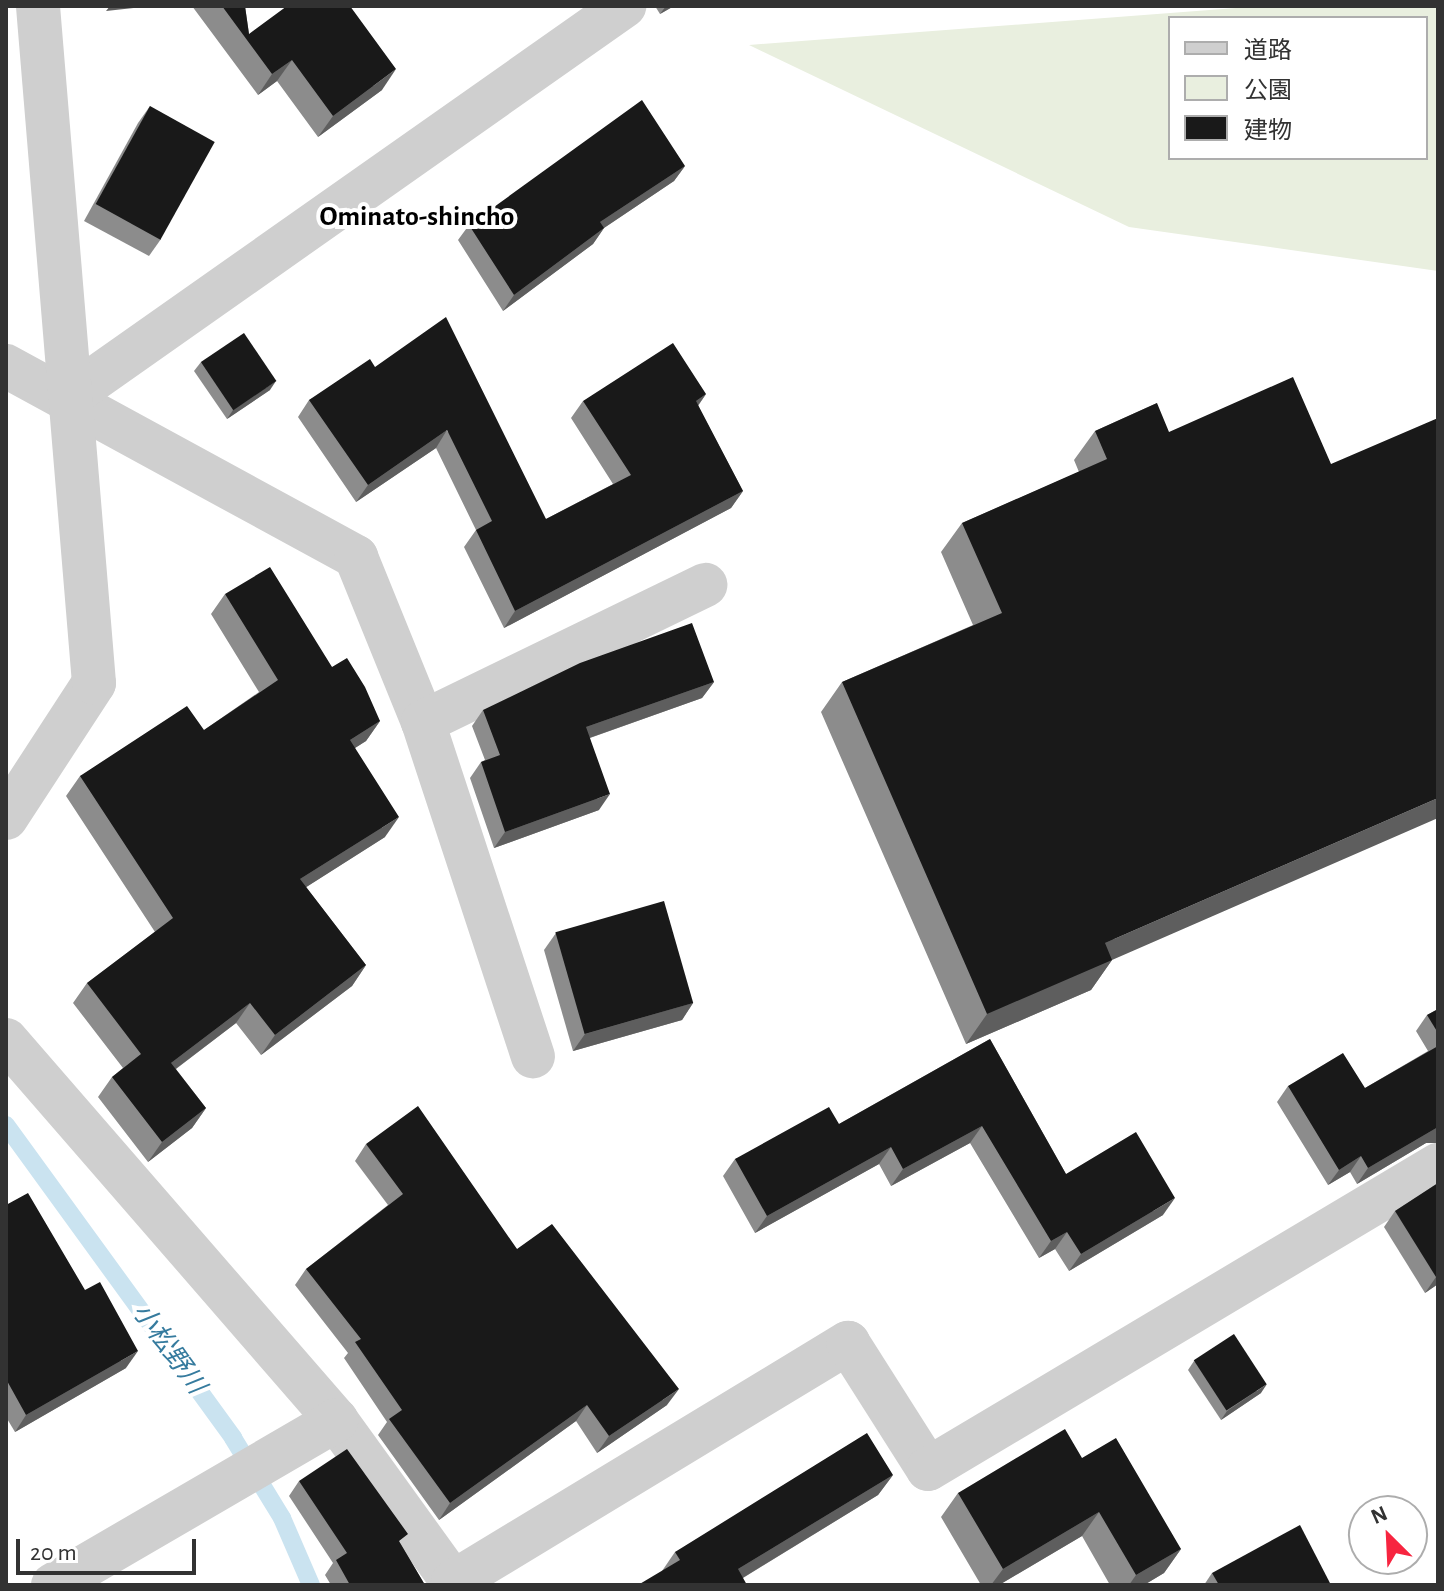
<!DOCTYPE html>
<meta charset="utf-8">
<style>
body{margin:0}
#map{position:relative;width:1444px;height:1591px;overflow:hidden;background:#fff;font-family:"Alegreya Sans","Noto Sans JP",sans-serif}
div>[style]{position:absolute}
.green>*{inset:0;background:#e9efdf}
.stream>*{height:18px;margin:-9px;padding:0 9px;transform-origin:9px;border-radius:9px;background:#cae3f0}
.street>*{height:44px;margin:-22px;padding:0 22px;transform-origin:22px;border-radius:22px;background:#cfcfcf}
.wall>*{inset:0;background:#8c8c8c}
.shaded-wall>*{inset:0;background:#5e5e5e}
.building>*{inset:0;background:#191919;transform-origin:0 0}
span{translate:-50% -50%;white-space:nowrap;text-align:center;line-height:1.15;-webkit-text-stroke:8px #fff;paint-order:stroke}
.water-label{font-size:26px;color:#367b9e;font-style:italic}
.quarter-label{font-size:28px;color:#000;font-weight:700}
.frame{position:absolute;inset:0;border:8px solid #323232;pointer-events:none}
.legend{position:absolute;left:1168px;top:16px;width:260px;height:144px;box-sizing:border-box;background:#fff;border:2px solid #adadad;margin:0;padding:10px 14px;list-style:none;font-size:24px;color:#323232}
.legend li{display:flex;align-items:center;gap:16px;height:40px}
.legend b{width:40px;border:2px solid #adadad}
.north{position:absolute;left:1348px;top:1495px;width:80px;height:80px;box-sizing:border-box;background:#fff;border:2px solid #adadad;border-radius:50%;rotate:336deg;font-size:22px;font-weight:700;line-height:32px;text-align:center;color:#323232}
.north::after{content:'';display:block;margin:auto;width:28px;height:36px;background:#f72540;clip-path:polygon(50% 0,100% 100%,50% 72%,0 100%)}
.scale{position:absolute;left:16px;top:1539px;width:180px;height:36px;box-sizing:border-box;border:4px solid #323232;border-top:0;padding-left:10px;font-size:24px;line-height:28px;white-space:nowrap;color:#323232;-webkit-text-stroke:6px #fff;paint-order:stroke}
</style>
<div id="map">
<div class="green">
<i style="clip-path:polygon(evenodd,1262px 6px,1438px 6px,1438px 271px,1129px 227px,749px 45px,1262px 6px,1170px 18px,1426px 18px,1426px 158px,1170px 158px,1170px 18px)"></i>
</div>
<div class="stream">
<i style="left:6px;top:1125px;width:387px;rotate:54deg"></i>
<i style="left:233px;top:1438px;width:94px;rotate:58.5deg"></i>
<i style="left:282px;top:1518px;width:73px;rotate:66.6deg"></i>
</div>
<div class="street">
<i style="left:6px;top:366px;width:399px;rotate:28.6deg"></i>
<i style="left:356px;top:557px;width:178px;rotate:67.9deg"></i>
<i style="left:423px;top:722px;width:352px;rotate:71.8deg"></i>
<i style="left:70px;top:396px;width:678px;rotate:-35.14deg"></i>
<i style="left:423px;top:722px;width:314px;rotate:-25.9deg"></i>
<i style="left:6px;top:818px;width:161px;rotate:-56.9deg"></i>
<i style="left:94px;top:683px;width:679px;rotate:-94.73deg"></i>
<i style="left:6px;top:1040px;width:503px;rotate:49.03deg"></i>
<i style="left:336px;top:1420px;width:203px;rotate:54.2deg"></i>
<i style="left:453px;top:1582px;width:462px;rotate:-31.2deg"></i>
<i style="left:848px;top:1343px;width:149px;rotate:57.6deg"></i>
<i style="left:928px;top:1469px;width:594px;rotate:-30.8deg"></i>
<i style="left:53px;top:1585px;width:328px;rotate:-30.2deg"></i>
</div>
<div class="wall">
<i style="clip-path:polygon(192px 6px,245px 6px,249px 34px,382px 90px,318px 137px,277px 81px,258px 95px)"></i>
<i style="clip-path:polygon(655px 6px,674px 6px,660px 14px)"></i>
<i style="clip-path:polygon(150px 106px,161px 239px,149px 256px,84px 221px,138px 123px)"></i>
<i style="clip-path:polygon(685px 166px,674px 181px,604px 228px,593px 244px,503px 311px,458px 240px,469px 225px)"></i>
<i style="clip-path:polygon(201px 362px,270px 390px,227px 419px,194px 371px)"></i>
<i style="clip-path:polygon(375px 367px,546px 519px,613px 484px,571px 418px,583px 401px,706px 394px,698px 406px,743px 491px,731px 508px,504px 628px,464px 547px,476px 530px,436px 448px,356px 502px,298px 417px,309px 400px)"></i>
<i style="clip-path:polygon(1157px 403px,1112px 960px,1091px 990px,966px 1044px,821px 712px,842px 682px,973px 625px,941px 552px,962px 523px,1079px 472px,1074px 460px,1095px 431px)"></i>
<i style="clip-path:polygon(225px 594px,332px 667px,380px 721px,366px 741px,355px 748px,385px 837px,306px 887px,366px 965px,352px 986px,261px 1055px,236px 1023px,176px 1069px,206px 1108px,192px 1128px,148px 1162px,98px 1097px,112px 1077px,123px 1068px,73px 1003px,87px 983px,155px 932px,66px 796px,80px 776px,204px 730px,259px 692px,211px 614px)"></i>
<i style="clip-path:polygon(714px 682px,702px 698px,590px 738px,599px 810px,494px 848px,470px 778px,481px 762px,485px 760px,472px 726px,483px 710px)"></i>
<i style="clip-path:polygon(556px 933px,693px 1003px,682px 1020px,573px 1051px,544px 950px)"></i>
<i style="clip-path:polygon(1438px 1009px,1438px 1143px,1426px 1143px,1357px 1184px,1350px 1172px,1328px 1185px,1277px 1102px,1288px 1086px,1365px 1088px,1428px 1051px,1416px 1031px,1427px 1015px)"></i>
<i style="clip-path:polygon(990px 1039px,1066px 1174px,1163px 1215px,1069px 1271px,1055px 1249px,1039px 1258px,970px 1143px,891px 1186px,879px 1164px,755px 1233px,723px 1176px,735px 1159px,839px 1124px)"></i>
<i style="clip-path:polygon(366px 1144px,517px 1249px,667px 1405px,597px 1453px,576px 1421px,439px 1520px,378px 1435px,387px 1422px,344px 1358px,348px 1353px,295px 1285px,306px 1269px,388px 1205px,355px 1161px)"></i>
<i style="clip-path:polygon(1438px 1183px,1438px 1284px,1425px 1293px,1384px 1227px,1395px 1211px)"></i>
<i style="clip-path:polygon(6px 1205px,126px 1368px,15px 1432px,6px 1417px)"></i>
<i style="clip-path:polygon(1194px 1361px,1261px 1393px,1221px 1420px,1188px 1370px)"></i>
<i style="clip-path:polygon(1082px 1458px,1181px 1549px,1164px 1573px,1144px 1585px,1110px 1585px,1082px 1536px,999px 1585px,981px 1585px,941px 1517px,958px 1493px)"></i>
<i style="clip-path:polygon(893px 1475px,878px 1495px,743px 1578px,662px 1571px,675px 1552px)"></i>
<i style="clip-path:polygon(299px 1481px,401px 1545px,425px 1585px,331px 1585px,325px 1575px,333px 1563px,289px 1496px)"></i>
<i style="clip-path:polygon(1212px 1573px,1331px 1585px,1204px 1585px)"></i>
</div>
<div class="shaded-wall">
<i style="clip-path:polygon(110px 6px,152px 6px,106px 11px)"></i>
<i style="clip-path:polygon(666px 6px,674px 6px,660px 14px)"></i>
<i style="clip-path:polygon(292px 60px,277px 81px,258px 95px,272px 74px)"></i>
<i style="clip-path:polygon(396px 69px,382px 90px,318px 137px,333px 116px)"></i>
<i style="clip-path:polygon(685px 166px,674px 181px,589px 238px,600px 222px)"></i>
<i style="clip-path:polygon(604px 228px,593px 244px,503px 311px,514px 295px)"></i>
<i style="clip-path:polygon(276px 381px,270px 390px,227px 419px,233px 410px)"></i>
<i style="clip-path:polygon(706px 394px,694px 411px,696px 401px)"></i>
<i style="clip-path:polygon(447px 430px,436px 448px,356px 502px,368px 485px)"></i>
<i style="clip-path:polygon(743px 491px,731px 508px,504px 628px,515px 611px)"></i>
<i style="clip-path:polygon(714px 682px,702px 698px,575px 743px,586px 727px)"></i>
<i style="clip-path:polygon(380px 721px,366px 741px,336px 760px,350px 740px)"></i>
<i style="clip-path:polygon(610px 794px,599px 810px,494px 848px,505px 832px)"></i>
<i style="clip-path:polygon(1438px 798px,1438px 818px,1112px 960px,1091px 990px,966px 1044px,987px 1014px,1105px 943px)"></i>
<i style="clip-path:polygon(399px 817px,385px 837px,286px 900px,300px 879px)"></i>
<i style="clip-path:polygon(366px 965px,352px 986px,261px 1055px,275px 1035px)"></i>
<i style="clip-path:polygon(250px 1003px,236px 1023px,157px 1083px,171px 1063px)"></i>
<i style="clip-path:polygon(693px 1003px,682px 1020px,573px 1051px,585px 1034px)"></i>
<i style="clip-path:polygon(206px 1108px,192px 1128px,148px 1162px,162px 1142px)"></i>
<i style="clip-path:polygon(982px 1126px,970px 1143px,891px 1186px,903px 1169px)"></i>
<i style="clip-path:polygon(1438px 1127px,1438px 1143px,1426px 1143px,1357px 1184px,1368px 1168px)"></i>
<i style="clip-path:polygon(891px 1147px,879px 1164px,755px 1233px,767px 1216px)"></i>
<i style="clip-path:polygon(1361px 1156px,1350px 1172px,1328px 1185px,1339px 1170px)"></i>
<i style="clip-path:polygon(1175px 1198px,1163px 1215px,1069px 1271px,1081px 1254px)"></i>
<i style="clip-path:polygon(1067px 1232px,1055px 1249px,1039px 1258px,1051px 1241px)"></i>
<i style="clip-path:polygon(1438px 1275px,1438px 1284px,1425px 1293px,1436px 1277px)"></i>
<i style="clip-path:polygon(138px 1351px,126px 1368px,15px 1432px,26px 1415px)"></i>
<i style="clip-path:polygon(1267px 1384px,1261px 1393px,1221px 1420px,1227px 1411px)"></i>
<i style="clip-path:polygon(679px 1389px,667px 1405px,597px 1453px,609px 1436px)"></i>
<i style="clip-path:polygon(587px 1405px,576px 1421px,439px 1520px,450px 1503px)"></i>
<i style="clip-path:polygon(893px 1475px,878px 1495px,731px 1585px,738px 1569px)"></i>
<i style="clip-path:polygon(1099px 1512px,1082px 1536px,999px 1585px,991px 1585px,1003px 1569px)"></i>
<i style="clip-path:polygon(1181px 1549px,1164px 1573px,1144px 1585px,1129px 1585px,1136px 1575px)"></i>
</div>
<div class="building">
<i style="clip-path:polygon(222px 6px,245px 6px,249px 34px,287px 6px,350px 6px,396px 69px,333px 116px,292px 60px,272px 74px)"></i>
<i style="clip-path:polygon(642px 100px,685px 166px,600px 222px,604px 228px,514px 295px,469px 225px)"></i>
<i style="left:150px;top:106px;width:74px;height:112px;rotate:29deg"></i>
<i style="clip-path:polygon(446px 317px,546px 519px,631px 475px,583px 401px,673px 343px,706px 394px,696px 401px,743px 491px,515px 611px,476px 530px,492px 521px,447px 430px,368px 485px,309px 400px,370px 359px,375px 367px)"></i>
<i style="left:244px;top:333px;width:58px;height:52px;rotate:56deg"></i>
<i style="clip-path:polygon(1293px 377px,1331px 464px,1438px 418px,1438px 798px,1105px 943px,1112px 960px,987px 1014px,842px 682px,1002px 613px,962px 523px,1107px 459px,1095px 431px,1157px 403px,1169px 432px)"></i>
<i style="clip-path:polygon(270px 567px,332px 667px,347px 658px,365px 687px,380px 721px,350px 740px,399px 817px,300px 879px,366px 965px,275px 1035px,250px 1003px,171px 1063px,206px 1108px,162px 1142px,112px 1077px,141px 1054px,87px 983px,173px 918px,80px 776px,187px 706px,204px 730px,278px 680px,225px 594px)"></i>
<i style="clip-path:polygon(692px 623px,714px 682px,586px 727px,610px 794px,505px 832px,481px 762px,500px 755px,483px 710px,580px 663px)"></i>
<i style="left:664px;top:901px;width:106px;height:113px;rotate:74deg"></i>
<i style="clip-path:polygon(1438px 1009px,1438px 1033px,1427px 1015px)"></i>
<i style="clip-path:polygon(990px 1039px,1066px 1174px,1136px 1132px,1175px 1198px,1081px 1254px,1067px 1232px,1051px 1241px,982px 1126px,903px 1169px,891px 1147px,767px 1216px,735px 1159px,829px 1107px,839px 1124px)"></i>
<i style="clip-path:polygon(1438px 1046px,1438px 1127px,1368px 1168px,1361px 1156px,1339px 1170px,1288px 1086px,1343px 1053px,1365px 1088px)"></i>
<i style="clip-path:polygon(418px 1106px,517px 1249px,552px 1224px,679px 1389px,609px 1436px,587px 1405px,450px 1503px,389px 1419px,402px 1410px,355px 1342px,361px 1339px,306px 1269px,403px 1194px,366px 1144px)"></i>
<i style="clip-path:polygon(1438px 1183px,1438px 1275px,1436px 1277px,1395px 1211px)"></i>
<i style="clip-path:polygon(28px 1193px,85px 1290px,100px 1282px,138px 1351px,26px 1415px,6px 1379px,6px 1205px)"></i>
<i style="left:1234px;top:1334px;width:60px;height:48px;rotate:57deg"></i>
<i style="clip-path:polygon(1065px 1429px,1082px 1458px,1116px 1438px,1181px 1549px,1136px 1575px,1099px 1512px,1003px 1569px,958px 1493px)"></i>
<i style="clip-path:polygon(867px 1433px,893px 1475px,738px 1569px,747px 1585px,638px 1585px,680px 1560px,675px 1552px)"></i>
<i style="clip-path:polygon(347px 1449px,408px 1534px,399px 1541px,425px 1585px,350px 1585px,336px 1560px,347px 1553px,299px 1481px)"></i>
<i style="clip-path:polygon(1300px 1525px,1331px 1585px,1219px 1585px,1212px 1573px)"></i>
</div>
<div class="water-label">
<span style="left:168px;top:1349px;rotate:54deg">小松野川</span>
</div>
<div class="quarter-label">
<span style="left:417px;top:217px">Ominato-shincho</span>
</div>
<div class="frame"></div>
<ul class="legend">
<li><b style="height:10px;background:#cfcfcf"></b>道路</li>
<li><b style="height:22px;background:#e9efdf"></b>公園</li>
<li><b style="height:22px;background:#191919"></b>建物</li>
</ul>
<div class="north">N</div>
<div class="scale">20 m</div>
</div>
